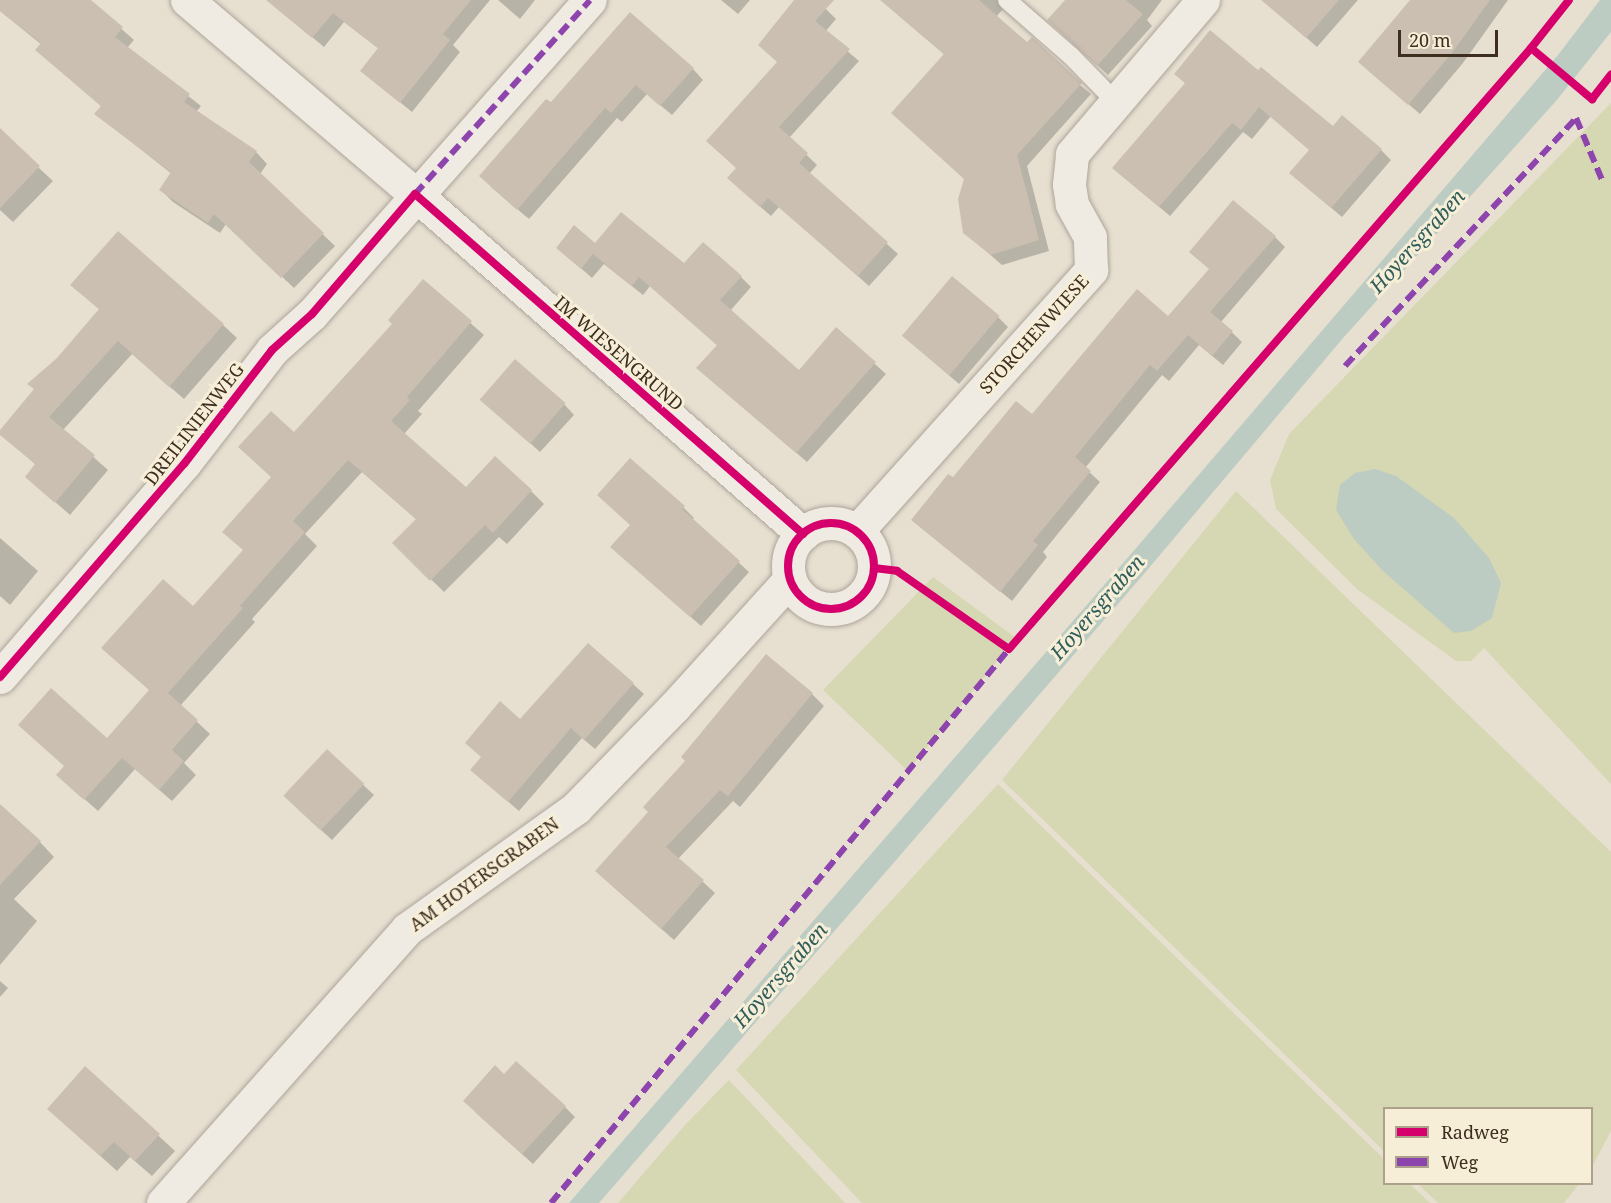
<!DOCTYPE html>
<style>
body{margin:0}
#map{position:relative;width:1611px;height:1203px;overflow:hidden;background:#e7e0d1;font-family:"Noto Serif",serif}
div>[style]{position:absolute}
.green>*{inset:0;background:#d6d7b3}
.water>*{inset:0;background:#bcccc2}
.shadow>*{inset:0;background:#0003}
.building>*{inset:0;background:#cbbfb2;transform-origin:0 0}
.roads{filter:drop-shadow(0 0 2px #ada599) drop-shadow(0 0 2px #ada599)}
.lane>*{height:18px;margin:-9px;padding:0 9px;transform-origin:9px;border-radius:9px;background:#efebe3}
.street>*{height:33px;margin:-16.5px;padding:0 16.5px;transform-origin:16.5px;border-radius:16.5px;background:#efebe3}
.street>.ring{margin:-16.5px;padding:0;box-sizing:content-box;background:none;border:33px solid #efebe3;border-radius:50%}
.quiet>*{height:6px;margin-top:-3px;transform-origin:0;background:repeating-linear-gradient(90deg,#8e44ad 0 12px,transparent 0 18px)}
.cycleway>*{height:8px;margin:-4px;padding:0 4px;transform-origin:4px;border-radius:4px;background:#d6006c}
.cycleway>.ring{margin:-4px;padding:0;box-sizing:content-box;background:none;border:8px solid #d6006c;border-radius:50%}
span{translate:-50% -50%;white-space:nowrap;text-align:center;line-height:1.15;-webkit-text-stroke:6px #f7eed8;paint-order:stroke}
.street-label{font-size:18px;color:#3d2e20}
.water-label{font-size:20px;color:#2f5d5a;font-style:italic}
.legend{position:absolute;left:1383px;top:1107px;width:210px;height:78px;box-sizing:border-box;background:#f7eed8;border:2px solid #ada18e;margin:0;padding:8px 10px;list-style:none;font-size:18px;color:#3d2e20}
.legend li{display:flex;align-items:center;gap:12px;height:30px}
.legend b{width:30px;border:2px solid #ada18e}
.scale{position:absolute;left:1398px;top:30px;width:100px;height:27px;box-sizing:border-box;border:3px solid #3d2e20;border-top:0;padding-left:8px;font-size:18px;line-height:21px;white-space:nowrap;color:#3d2e20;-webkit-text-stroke:4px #f7eed8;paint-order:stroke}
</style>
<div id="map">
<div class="green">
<i style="clip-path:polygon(1611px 103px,1611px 784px,1484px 648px,1471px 661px,1456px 661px,1357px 589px,1276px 509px,1270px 480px,1289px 434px)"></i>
<i style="clip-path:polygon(1236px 491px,1611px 852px,1611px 1131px,1592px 1167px,1592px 1108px,1384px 1108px,1384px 1151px,1002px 780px)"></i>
<i style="clip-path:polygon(933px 577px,1016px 638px,908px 771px,823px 690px)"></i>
<i style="clip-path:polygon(998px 784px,1384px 1159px,1384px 1184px,1410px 1184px,1430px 1203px,862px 1203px,736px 1070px)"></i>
<i style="clip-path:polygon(729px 1080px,845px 1203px,618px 1203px,685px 1125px)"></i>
<i style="clip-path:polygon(1418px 1184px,1579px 1184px,1564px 1203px,1438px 1203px)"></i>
</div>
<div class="water">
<i style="clip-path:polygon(1600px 0,1611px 0,1611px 32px,1556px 101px,1344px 337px,1143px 575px,599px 1203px,569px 1203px,1137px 547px,1558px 55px)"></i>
<i style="clip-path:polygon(1375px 469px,1396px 476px,1454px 518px,1489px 558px,1501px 583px,1492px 618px,1471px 631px,1454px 633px,1382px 570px,1354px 539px,1336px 510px,1340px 485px,1355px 473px)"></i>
</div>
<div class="shadow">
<i style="clip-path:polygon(0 0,89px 0,134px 40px,127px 48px,201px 106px,196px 112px,256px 152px,267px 164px,260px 174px,335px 246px,294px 288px,226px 224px,220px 233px,173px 202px,161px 190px,172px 174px,96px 114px,102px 107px,37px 50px,42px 45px,0 11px)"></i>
<i style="clip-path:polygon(268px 0,490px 0,453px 45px,460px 52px,412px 112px,362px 71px,379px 49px,344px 22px,324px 47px)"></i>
<i style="clip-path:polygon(498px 0,535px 0,520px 19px)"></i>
<i style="clip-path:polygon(721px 0,750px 0,738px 14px)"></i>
<i style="clip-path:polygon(796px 0,815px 0,826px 9px,836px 19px,825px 32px,859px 61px,789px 138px,817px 165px,809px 174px,898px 254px,869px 286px,779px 207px,771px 216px,739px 188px,737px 168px,779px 63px)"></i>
<i style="clip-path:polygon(892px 0,1011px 0,996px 17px,1091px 94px,1027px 166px,1049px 251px,1002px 265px,964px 232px,966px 179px,945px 55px,898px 15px)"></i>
<i style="clip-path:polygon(1067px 0,1162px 0,1147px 20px,1152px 26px,1108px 75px,1060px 31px)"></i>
<i style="clip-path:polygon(1263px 0,1358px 0,1317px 47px)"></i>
<i style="clip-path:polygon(1423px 0,1508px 0,1463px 63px,1420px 114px,1370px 72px)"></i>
<i style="clip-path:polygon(693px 69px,703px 80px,672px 115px,647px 94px,622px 122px,617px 118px,529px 219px,491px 187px,551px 105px)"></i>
<i style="clip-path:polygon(1259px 72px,1333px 128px,1381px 150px,1391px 160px,1342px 217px,1302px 183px,1311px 151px,1271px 116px,1252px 139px,1243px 132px,1170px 216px,1125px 178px,1186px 84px,1176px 74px)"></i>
<i style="clip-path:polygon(0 132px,53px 181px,13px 222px,0 210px)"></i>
<i style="clip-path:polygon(1275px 237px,1285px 247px,1221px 322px,1242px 342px,1223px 365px,1199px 345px,1169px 381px,1162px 375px,1085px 468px,1100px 482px,1043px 552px,1047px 557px,1012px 601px,913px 520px,953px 479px,1032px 416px,1168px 318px)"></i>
<i style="clip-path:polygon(596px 245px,741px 277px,751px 287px,730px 311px,799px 372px,836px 329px,886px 374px,807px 462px,709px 378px,718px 346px,650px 286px,643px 295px,604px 264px,592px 278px,558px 248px)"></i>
<i style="clip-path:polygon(423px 281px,484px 335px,418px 411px,422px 414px,404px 434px,467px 489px,531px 491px,544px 504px,507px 544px,499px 537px,444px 592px,394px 543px,417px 520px,362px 472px,305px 534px,317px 546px,252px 619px,255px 622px,180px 706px,210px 734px,184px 763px,196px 775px,172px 801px,135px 769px,98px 811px,71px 787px,107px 740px,150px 691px,193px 608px,244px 551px,272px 477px,294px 434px,394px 324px)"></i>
<i style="clip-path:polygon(72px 285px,223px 325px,237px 338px,184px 399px,132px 354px,63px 430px,108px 470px,70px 515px,27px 477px,36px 465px,0 432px,100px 310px)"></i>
<i style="clip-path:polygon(998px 317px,1008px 327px,959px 384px,914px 345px)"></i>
<i style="clip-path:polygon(564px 404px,574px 415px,540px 452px,492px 409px)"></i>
<i style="clip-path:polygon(630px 460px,684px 508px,694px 518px,692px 520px,749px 572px,701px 626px,623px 557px,632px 525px)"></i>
<i style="clip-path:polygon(0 538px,38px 571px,10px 605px,0 596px)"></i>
<i style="clip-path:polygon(633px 684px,644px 694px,595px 749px,582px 738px,519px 811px,483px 780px,482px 758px,521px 721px)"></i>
<i style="clip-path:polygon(812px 694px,824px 706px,740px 807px,733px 801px,678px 859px,715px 893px,674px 940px,609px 883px,650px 812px,687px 761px)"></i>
<i style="clip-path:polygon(327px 751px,374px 795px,332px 840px,296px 807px)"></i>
<i style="clip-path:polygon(0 820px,40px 842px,54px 857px,14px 899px,37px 921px,0 965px)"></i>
<i style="clip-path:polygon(0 981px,8px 988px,0 997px)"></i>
<i style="clip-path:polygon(85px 1068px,175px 1151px,152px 1176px,130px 1157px,117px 1171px,65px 1124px)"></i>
<i style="clip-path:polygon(565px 1107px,575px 1117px,533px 1164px,475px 1112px)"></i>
</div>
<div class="building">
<i style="clip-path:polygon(0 0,91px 0,123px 27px,115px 37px,190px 94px,184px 102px,257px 151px,249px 162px,324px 233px,281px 278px,214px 214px,208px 223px,159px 190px,171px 172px,94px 114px,101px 106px,35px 50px,41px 43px,0 11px)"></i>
<i style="clip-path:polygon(266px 0,471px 0,443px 34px,450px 40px,400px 103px,360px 71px,378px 48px,333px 13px,312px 38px)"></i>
<i style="clip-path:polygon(794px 0,834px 0,815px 21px,850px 49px,779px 127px,808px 153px,799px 163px,888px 242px,858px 276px,768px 198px,760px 207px,727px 178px,736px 168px,706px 141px,777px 62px,758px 45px)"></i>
<i style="clip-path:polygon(880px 0,979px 0,1027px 42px,1032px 37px,1082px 83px,1017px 155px,1039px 240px,991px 255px,963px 233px,958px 199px,964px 179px,891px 113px,944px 54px)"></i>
<i style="clip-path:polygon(1065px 0,1126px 0,1143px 14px,1097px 66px,1047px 20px)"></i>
<i style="clip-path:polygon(1261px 0,1339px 0,1306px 38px)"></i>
<i style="clip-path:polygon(1410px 0,1490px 0,1452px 53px,1408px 105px,1358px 62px)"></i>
<i style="clip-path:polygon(630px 12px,694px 68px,660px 106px,636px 85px,611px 113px,605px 108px,517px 210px,479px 176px,546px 99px,551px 102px)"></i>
<i style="clip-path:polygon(1210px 30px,1258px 70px,1261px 67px,1333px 126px,1342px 115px,1382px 149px,1331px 208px,1289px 173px,1309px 150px,1259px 107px,1241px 130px,1232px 123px,1159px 207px,1112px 168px,1185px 83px,1174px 74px)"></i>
<i style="clip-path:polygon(0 128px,40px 166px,0 208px)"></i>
<i style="clip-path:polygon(1233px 200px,1276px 236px,1210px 312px,1233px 331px,1212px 356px,1188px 335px,1157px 371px,1150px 365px,1075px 457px,1091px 471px,1033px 541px,1038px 545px,1000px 592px,911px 520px,948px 474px,953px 477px,1016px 401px,1032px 414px,1137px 289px,1168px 316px,1209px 269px,1189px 252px)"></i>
<i style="clip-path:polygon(621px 212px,684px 263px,703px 242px,742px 276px,720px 300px,799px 370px,836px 327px,876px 362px,796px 453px,696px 368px,717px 345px,639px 277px,632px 286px,593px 254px,581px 269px,556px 248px,574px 225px,595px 243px)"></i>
<i style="clip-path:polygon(118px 231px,224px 324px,169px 387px,118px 341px,49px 417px,95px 455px,55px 503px,25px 477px,35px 464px,0 435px,0 430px,34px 389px,27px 384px,57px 358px,99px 309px,70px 285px)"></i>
<i style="left:952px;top:276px;width:62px;height:78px;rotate:40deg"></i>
<i style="clip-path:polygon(423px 279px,472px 321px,407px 397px,410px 400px,391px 421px,466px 487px,495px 456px,532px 490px,493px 533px,485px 525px,430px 581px,392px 543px,416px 519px,348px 460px,293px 521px,305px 532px,240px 606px,243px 608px,168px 693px,198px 720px,172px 750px,184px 761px,159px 790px,122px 758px,84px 800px,56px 775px,64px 766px,18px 725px,51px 688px,107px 738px,149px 690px,101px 648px,163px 579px,193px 606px,243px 550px,222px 532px,271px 477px,238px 447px,271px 411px,294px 432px,392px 324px,388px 320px)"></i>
<i style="left:515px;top:359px;width:67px;height:54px;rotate:41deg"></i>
<i style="clip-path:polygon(630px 458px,685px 506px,682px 509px,740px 561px,690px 617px,610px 547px,630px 525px,597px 495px)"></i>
<i style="clip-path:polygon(588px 643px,634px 683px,584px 740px,571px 728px,508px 802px,470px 770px,481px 757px,465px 743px,500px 701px,520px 719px)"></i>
<i style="clip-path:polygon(766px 654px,813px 693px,728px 796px,720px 790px,666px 847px,704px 880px,661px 929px,595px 871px,648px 812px,643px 807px,685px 761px,681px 757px)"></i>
<i style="left:327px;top:749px;width:51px;height:64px;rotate:43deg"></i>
<i style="clip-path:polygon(0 804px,41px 841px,0 885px)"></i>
<i style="clip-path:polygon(516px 1061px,566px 1106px,522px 1154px,463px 1101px,495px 1065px,504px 1074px)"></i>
<i style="clip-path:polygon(85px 1066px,160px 1134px,135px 1161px,114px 1142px,100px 1156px,47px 1109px)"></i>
</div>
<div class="roads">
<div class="lane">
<i style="left:1007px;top:0;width:85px;rotate:41.2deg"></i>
<i style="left:1071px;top:56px;width:64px;rotate:45.6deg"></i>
</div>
<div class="street">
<i style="left:187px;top:0;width:299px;rotate:40.4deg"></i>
<i style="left:415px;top:194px;width:516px;rotate:41.23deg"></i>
<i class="ring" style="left:788px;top:523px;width:53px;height:53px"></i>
<i style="left:857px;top:531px;width:351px;rotate:-48.1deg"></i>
<i style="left:1091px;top:270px;width:33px;rotate:-92deg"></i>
<i style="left:1090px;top:237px;width:38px;rotate:-119deg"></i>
<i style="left:1072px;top:204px;width:20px;rotate:-99deg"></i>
<i style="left:1069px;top:184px;width:30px;rotate:-84deg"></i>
<i style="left:1072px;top:154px;width:202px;rotate:-49.6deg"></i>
<i style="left:0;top:677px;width:281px;rotate:-49.2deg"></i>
<i style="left:184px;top:464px;width:144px;rotate:-52.3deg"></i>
<i style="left:272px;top:350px;width:54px;rotate:-42deg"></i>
<i style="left:312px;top:314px;width:419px;rotate:-48.5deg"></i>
<i style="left:163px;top:1203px;width:367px;rotate:-48.3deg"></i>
<i style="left:407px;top:929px;width:208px;rotate:-35.6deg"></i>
<i style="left:576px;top:808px;width:141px;rotate:-45.9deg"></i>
<i style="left:674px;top:707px;width:171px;rotate:-47.8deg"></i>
</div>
</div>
<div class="quiet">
<i style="left:415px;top:194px;width:261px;rotate:-47.9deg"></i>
<i style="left:1345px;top:366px;width:339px;rotate:-47deg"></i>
<i style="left:1576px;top:118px;width:67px;rotate:67.2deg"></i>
<i style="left:551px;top:1203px;width:719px;rotate:-50.42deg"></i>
</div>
<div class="cycleway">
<i style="left:1531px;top:48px;width:80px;rotate:39.9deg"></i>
<i style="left:1592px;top:99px;width:31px;rotate:-52deg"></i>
<i class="ring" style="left:788px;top:523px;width:78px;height:78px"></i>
<i style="left:874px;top:568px;width:23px;rotate:7deg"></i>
<i style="left:897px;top:571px;width:136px;rotate:34.9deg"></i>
<i style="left:1009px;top:649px;width:796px;rotate:-49.02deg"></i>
<i style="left:1531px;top:48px;width:61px;rotate:-51.6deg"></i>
<i style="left:0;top:677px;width:281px;rotate:-49.2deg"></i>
<i style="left:184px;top:464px;width:144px;rotate:-52.3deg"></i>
<i style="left:272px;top:350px;width:54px;rotate:-42deg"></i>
<i style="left:312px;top:314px;width:158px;rotate:-49.4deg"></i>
<i style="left:415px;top:194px;width:516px;rotate:41.23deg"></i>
</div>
<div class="street-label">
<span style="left:1034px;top:334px;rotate:-48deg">STORCHENWIESE</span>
<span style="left:619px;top:353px;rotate:41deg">IM WIESENGRUND</span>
<span style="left:194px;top:424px;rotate:-52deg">DREILINIENWEG</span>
<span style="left:484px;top:874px;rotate:-36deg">AM HOYERSGRABEN</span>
</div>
<div class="water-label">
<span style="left:1417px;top:241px;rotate:-48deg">Hoyersgraben</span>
<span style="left:1097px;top:607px;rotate:-49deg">Hoyersgraben</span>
<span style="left:780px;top:975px;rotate:-49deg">Hoyersgraben</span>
</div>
<ul class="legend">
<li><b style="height:8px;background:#d6006c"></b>Radweg</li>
<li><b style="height:8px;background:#8e44ad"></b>Weg</li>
</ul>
<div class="scale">20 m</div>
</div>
